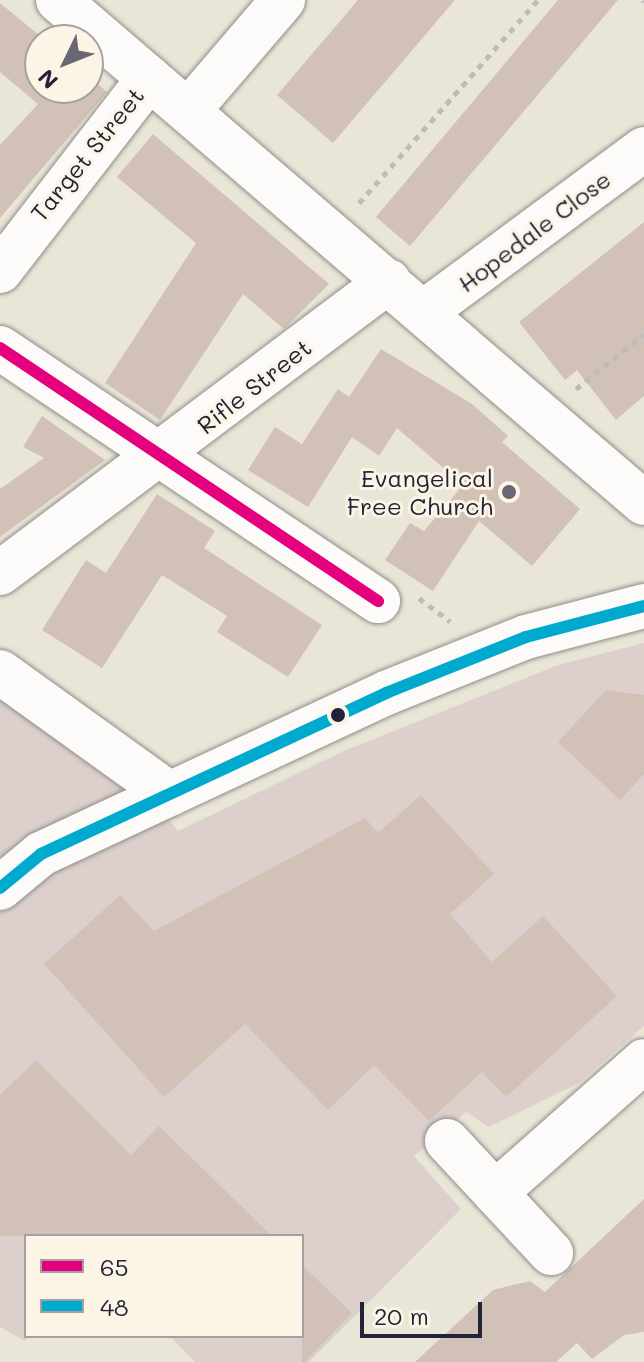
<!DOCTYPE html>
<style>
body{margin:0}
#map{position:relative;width:644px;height:1362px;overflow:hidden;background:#eae6d7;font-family:Mali,sans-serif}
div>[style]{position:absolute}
.industrial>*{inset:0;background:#ddd0cc}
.building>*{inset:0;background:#d2c1b6}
.path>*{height:5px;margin-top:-2.5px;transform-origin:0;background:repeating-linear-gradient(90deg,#bdbcbc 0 6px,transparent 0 12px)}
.roads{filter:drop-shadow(0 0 2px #908e8a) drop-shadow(0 0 2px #908e8a)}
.minor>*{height:44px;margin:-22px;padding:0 22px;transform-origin:22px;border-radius:22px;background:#fcfbf9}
.tertiary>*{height:44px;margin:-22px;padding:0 22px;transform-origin:22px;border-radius:22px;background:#fcfbf9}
.bus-1>*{height:12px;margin:-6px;padding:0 6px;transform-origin:6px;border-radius:6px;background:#e5007d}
.bus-2>*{height:12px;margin:-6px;padding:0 6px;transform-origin:6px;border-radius:6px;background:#00a9ce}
.dots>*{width:22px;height:22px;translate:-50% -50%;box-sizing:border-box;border:4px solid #fcf5e5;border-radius:50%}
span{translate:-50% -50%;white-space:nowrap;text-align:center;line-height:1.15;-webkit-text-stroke:6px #fcf5e5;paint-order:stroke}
.street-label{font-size:24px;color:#22223b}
.poi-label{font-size:24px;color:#22223b}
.right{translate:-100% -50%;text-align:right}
.legend{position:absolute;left:24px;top:1234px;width:280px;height:104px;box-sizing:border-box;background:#fcf5e5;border:2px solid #a5a1a1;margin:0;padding:10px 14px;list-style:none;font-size:24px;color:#22223b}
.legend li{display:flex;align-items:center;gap:16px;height:40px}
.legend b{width:40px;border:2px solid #a5a1a1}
.north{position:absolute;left:24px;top:24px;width:80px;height:80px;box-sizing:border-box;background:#fcf5e5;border:2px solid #a5a1a1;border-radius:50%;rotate:227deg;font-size:22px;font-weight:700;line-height:32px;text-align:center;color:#22223b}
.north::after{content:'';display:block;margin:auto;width:28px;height:36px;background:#686772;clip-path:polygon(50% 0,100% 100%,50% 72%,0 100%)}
.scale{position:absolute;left:360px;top:1302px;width:122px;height:36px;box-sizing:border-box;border:4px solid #22223b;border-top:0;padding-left:10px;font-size:24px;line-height:28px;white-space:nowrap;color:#22223b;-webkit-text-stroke:6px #fcf5e5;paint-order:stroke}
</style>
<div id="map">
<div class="industrial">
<i style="clip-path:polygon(644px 643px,644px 1026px,579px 1083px,489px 1127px,466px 1112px,414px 1156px,461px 1209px,309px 1362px,195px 1362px,170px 1336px,302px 1336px,302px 1236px,26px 1236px,28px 1336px,25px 1341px,0 1327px,0 681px,129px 770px,178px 831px,346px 750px,558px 665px)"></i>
</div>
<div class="building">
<i style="clip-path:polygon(358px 0,455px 0,333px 143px,277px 95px)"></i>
<i style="clip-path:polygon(558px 0,618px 0,410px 246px,376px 217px)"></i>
<i style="clip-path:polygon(0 3px,45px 40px,40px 88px,88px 88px,88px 76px,107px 92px,0 218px,0 145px,38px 104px,0 72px)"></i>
<i style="clip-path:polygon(153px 134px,329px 284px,284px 329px,243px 294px,160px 420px,105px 383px,196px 243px,117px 177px)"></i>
<i style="clip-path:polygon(644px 222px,644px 396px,616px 420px,577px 370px,565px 380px,519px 322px)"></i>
<i style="clip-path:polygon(381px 349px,472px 404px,508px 436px,502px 442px,580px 509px,532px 566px,479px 521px,433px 591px,385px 560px,410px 523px,424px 531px,463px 485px,397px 428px,379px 456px,352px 437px,308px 507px,248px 470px,275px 427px,302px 444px,338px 389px,349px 397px)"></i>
<i style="clip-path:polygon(42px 416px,105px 460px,0 537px,0 489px,44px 458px,23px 447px)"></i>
<i style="clip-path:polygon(157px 494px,215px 531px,204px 548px,322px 625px,288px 677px,217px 632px,227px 616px,162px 575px,102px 668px,42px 630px,86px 560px,106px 573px)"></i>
<i style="clip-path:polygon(606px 690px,644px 695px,644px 774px,620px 800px,558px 742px)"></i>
<i style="clip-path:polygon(421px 795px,494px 874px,450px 914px,492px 962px,543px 916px,617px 996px,506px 1097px,482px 1072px,429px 1121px,374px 1065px,328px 1110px,245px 1024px,164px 1097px,44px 964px,120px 895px,154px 931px,365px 818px,378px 833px)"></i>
<i style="clip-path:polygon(36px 1060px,131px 1155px,159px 1126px,272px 1236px,0 1236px,0 1095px)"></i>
<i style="clip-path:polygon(644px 1199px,644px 1332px,624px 1335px,592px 1359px,577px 1343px,556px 1362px,415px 1362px,493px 1290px,530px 1281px,545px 1292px)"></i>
<i style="clip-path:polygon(302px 1265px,352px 1313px,305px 1362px,302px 1362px)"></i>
</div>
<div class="path">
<i style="left:643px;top:0;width:2px;rotate:63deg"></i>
<i style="left:359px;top:203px;width:271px;rotate:-48.6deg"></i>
<i style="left:576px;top:389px;width:87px;rotate:-39deg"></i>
<i style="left:419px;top:598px;width:39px;rotate:37deg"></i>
</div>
<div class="roads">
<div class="minor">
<i style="left:58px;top:0;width:772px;rotate:40.64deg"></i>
<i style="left:188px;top:111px;width:146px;rotate:-49.4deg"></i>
<i style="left:0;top:271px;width:244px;rotate:-52.3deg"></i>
<i style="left:424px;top:312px;width:274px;rotate:-36.5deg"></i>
<i style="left:0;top:348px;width:455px;rotate:33.8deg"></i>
<i style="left:0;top:573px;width:486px;rotate:-36.9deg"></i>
<i style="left:0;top:672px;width:209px;rotate:35.7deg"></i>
<i style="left:447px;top:1141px;width:153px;rotate:47.1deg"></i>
<i style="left:495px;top:1193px;width:199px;rotate:-41.5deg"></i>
</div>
<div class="tertiary">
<i style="left:0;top:888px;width:53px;rotate:-39.7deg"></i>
<i style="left:41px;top:854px;width:381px;rotate:-25deg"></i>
<i style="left:386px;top:693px;width:151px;rotate:-21.8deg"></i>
<i style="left:526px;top:637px;width:122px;rotate:-14.7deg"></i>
</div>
</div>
<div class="bus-1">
<i style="left:0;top:348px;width:455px;rotate:33.8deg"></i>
</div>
<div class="bus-2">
<i style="left:0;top:888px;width:53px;rotate:-39.7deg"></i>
<i style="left:41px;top:854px;width:381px;rotate:-25deg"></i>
<i style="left:386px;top:693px;width:151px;rotate:-21.8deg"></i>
<i style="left:526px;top:637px;width:122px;rotate:-14.7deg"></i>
</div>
<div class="dots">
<i style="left:509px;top:492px;background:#686772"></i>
<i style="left:338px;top:715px;background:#22223b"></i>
</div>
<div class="street-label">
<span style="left:87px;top:154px;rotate:-51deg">Target Street</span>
<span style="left:534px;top:231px;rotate:-37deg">Hopedale Close</span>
<span style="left:254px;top:386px;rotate:-38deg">Rifle Street</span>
</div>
<div class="poi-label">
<span class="right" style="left:493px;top:492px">Evangelical<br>Free Church</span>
</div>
<ul class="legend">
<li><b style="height:10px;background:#e5007d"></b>65</li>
<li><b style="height:10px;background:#00a9ce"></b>48</li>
</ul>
<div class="north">N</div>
<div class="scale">20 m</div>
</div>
